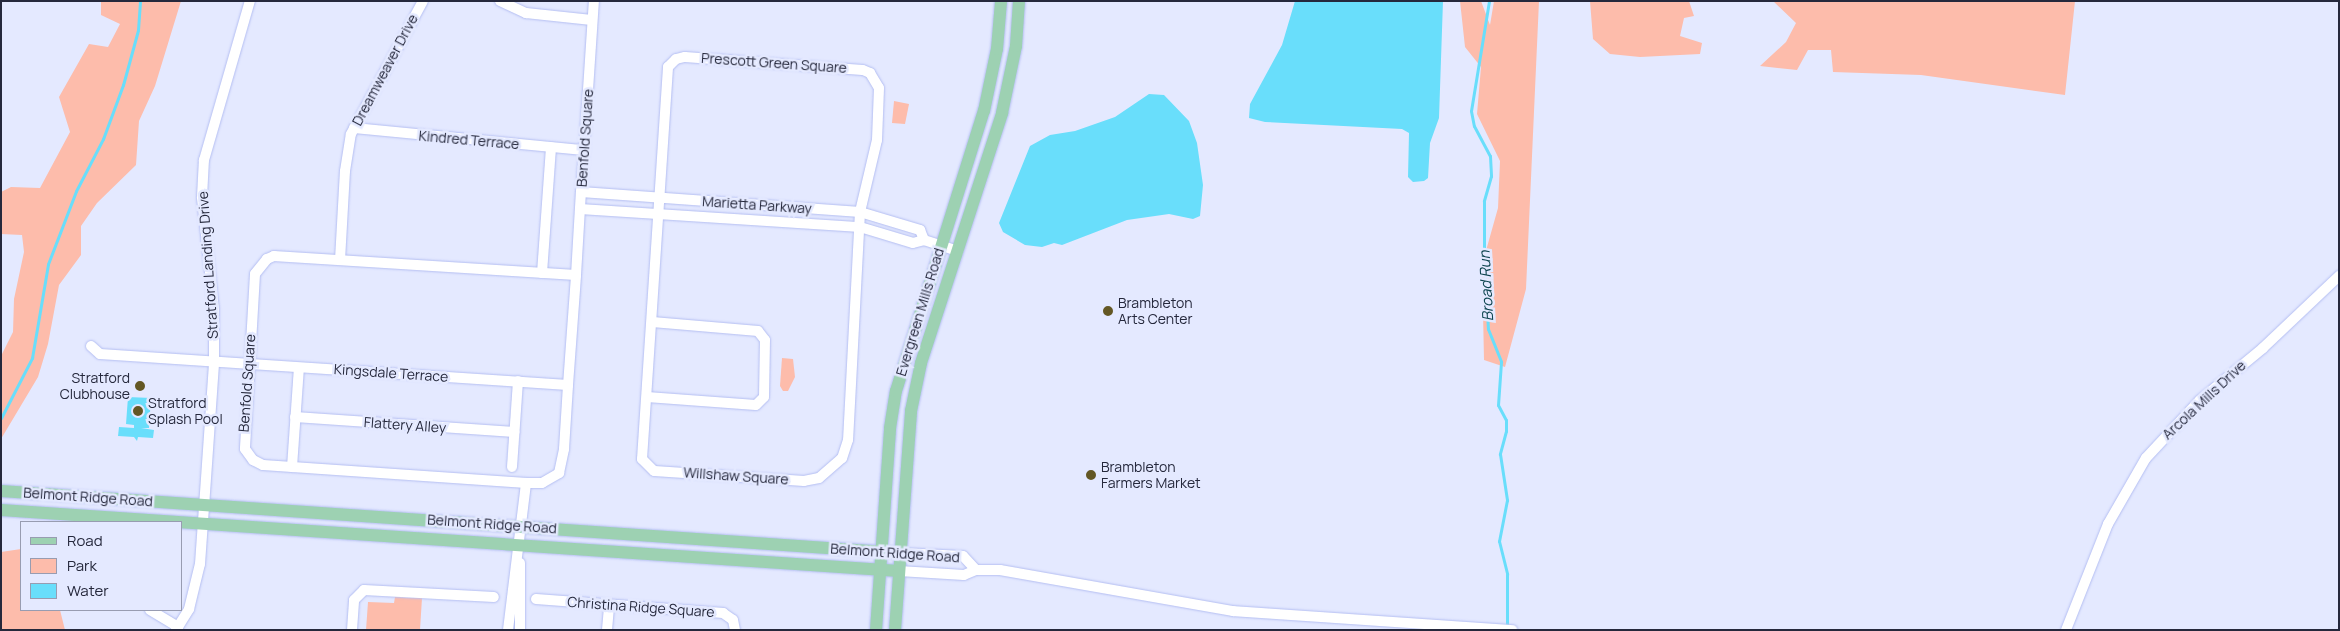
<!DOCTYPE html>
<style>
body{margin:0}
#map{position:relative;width:2340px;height:631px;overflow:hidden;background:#e4e9ff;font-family:Manrope,sans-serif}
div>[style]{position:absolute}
.green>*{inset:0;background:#fdbcab}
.water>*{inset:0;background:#69defb}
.stream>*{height:3px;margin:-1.5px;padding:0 1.5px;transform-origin:1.5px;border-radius:1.5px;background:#69defb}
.roads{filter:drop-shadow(0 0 1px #b4bef2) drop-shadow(0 0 1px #b4bef2)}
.minor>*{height:10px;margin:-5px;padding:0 5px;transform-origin:5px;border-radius:5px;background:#fff}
.major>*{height:12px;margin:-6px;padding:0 6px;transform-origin:6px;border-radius:6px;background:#9dd1b2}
.dots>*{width:14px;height:14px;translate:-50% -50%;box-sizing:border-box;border:2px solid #e4e9ff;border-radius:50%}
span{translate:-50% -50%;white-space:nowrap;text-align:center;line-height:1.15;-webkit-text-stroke:5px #e4e9ff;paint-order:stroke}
.street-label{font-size:14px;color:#25283c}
.poi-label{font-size:14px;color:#25283c}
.left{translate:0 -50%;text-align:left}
.right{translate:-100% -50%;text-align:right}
.water-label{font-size:15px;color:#0c434e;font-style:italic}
.frame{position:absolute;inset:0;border:2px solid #25283c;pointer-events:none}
.legend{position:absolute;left:20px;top:521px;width:162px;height:90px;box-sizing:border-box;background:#e4e9ff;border:1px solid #989cb1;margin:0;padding:6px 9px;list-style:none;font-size:15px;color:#25283c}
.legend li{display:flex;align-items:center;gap:10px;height:25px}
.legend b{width:25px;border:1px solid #989cb1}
</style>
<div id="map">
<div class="green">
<i style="clip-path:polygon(101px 1px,181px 1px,155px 86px,139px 121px,136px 165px,97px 203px,81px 226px,81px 255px,59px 285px,48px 344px,38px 377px,1px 439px,1px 356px,13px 332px,14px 299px,24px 252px,22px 235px,1px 234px,1px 192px,11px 187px,40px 188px,70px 132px,59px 97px,89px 44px,108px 47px,120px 24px,101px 15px)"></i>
<i style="clip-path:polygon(1460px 1px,1481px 1px,1490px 25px,1494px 1px,1539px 1px,1526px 289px,1505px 367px,1484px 360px,1482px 265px,1498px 208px,1500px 161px,1477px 114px,1481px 67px,1465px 47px)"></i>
<i style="clip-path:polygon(1590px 1px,1689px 1px,1694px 16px,1684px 18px,1680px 36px,1702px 43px,1700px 54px,1640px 57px,1610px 54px,1593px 39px)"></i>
<i style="clip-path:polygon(1773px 1px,2075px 1px,2065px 95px,1921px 75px,1833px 72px,1831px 50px,1808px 50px,1797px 70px,1760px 66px,1786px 42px,1796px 23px)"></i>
<i style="clip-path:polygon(894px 101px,909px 104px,905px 124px,892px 123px)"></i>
<i style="clip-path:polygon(782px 358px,793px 359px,795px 377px,788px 391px,783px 391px,780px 386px)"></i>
<i style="clip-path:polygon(21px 549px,21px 610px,60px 610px,65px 630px,1px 630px,1px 552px)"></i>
<i style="clip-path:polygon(395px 597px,422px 598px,420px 630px,366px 630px,368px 602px,394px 603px)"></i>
</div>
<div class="water">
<i style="clip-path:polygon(1295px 1px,1443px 1px,1439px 118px,1430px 143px,1428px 178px,1424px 181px,1413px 182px,1408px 177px,1409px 133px,1402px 129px,1265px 122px,1249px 118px,1250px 104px,1282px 45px)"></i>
<i style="clip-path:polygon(1149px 94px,1164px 95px,1189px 121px,1197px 143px,1203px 185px,1200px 216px,1193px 219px,1169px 214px,1127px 220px,1062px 245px,1054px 243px,1042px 247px,1025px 245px,1003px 232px,999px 223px,1030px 146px,1050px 135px,1075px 131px,1115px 117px)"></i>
<i style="clip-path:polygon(128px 397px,151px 398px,149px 428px,141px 428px,154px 430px,153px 438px,138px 437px,137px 441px,134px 437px,118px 436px,119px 427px,134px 428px,134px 425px,126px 424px)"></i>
</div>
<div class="stream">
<i style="left:1489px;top:1px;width:111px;rotate:99.3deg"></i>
<i style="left:1471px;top:111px;width:15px;rotate:79deg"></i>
<i style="left:1474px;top:126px;width:34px;rotate:62deg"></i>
<i style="left:1490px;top:156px;width:20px;rotate:87deg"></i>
<i style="left:1491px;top:176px;width:26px;rotate:106deg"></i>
<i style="left:1484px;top:201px;width:57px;rotate:90deg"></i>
<i style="left:1484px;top:258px;width:71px;rotate:86.8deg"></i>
<i style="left:1488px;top:329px;width:35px;rotate:68deg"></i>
<i style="left:1501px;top:362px;width:43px;rotate:94deg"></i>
<i style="left:1498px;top:405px;width:17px;rotate:62deg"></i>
<i style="left:1506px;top:420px;width:11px;rotate:90deg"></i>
<i style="left:1506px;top:431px;width:24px;rotate:105deg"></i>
<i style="left:1500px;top:454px;width:47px;rotate:81.3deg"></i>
<i style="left:1507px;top:500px;width:42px;rotate:101deg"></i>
<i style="left:1499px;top:541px;width:34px;rotate:76deg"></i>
<i style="left:1507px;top:574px;width:53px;rotate:90deg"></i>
<i style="left:1px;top:418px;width:68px;rotate:-62.7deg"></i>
<i style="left:32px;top:358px;width:95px;rotate:-80.3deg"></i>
<i style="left:48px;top:264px;width:78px;rotate:-69deg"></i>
<i style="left:76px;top:191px;width:59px;rotate:-62.6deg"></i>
<i style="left:103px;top:139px;width:58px;rotate:-69.7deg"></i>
<i style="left:123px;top:85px;width:57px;rotate:-74.7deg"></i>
<i style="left:138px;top:30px;width:29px;rotate:-86deg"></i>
</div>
<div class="roads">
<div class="minor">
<i style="left:500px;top:1px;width:29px;rotate:25deg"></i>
<i style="left:526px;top:13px;width:66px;rotate:6.1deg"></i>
<i style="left:685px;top:57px;width:178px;rotate:4.2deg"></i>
<i style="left:863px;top:70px;width:8px;rotate:23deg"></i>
<i style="left:870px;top:73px;width:17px;rotate:59deg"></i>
<i style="left:879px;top:88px;width:52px;rotate:92.2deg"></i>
<i style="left:877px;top:140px;width:74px;rotate:103.3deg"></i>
<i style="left:860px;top:212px;width:228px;rotate:93deg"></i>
<i style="left:848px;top:440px;width:19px;rotate:108deg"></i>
<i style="left:842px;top:458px;width:30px;rotate:139deg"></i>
<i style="left:819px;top:478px;width:15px;rotate:169deg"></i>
<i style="left:804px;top:481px;width:150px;rotate:-176.2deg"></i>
<i style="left:654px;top:471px;width:17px;rotate:-135deg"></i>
<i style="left:642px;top:459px;width:393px;rotate:-86.2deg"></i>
<i style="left:668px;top:67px;width:11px;rotate:-45deg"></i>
<i style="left:676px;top:59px;width:9px;rotate:-13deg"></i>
<i style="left:354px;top:128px;width:231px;rotate:5.5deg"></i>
<i style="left:581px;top:192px;width:280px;rotate:4.1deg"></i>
<i style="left:860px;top:212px;width:63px;rotate:16.7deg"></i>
<i style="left:920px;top:230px;width:11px;rotate:68deg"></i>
<i style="left:580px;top:209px;width:281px;rotate:3.7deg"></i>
<i style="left:860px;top:227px;width:55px;rotate:16.8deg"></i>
<i style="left:913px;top:243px;width:11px;rotate:-15deg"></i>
<i style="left:924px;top:240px;width:36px;rotate:18deg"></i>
<i style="left:340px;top:260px;width:89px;rotate:-86.8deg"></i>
<i style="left:345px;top:171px;width:37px;rotate:-81deg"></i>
<i style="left:351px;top:134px;width:151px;rotate:-61.6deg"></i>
<i style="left:542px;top:273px;width:126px;rotate:-85.9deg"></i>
<i style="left:576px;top:275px;width:303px;rotate:-176.4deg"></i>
<i style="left:274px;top:256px;width:8px;rotate:157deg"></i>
<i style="left:267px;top:259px;width:19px;rotate:129deg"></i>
<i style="left:255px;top:274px;width:175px;rotate:93.3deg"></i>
<i style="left:245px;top:449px;width:14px;rotate:54deg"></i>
<i style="left:253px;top:460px;width:11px;rotate:27deg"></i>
<i style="left:263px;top:465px;width:264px;rotate:3.9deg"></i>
<i style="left:526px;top:483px;width:16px"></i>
<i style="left:542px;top:483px;width:20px;rotate:-30deg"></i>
<i style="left:559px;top:473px;width:25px;rotate:-78deg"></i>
<i style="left:564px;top:449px;width:64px;rotate:-86.4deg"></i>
<i style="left:568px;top:385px;width:110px;rotate:-85.8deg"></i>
<i style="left:576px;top:275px;width:83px;rotate:-86.6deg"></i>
<i style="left:581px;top:192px;width:42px;rotate:-85.9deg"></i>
<i style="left:584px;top:150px;width:149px;rotate:-86.2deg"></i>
<i style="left:91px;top:346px;width:12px;rotate:42deg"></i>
<i style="left:100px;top:354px;width:469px;rotate:3.8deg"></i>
<i style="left:647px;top:397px;width:109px;rotate:4.2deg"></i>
<i style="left:756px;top:405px;width:11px;rotate:-45deg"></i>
<i style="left:764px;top:397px;width:57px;rotate:-89deg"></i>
<i style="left:765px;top:340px;width:11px;rotate:-128deg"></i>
<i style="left:758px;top:331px;width:106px;rotate:-175.1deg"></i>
<i style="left:295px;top:417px;width:220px;rotate:3.9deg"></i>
<i style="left:292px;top:467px;width:99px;rotate:-86deg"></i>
<i style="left:512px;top:467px;width:86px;rotate:-86deg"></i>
<i style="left:900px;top:553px;width:63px;rotate:2.7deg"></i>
<i style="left:963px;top:556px;width:19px;rotate:47deg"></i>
<i style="left:899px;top:571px;width:65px;rotate:3.5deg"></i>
<i style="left:964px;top:575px;width:13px;rotate:-23deg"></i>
<i style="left:976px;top:570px;width:24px"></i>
<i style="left:1000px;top:570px;width:237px;rotate:10deg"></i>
<i style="left:1233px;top:611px;width:280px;rotate:3.9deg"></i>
<i style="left:536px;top:599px;width:188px;rotate:4.3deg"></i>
<i style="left:723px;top:613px;width:12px;rotate:35deg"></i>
<i style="left:733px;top:620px;width:10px;rotate:79deg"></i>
<i style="left:150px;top:610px;width:33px;rotate:31deg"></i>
<i style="left:176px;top:630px;width:25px;rotate:-58deg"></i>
<i style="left:189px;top:609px;width:46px;rotate:-76.3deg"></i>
<i style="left:200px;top:564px;width:202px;rotate:-86deg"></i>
<i style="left:214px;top:362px;width:52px;rotate:-90deg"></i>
<i style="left:214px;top:310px;width:114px;rotate:-96.1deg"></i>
<i style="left:202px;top:197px;width:37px;rotate:-87deg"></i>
<i style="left:204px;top:160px;width:166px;rotate:-73.9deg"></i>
<i style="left:352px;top:630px;width:30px;rotate:-86deg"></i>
<i style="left:354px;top:600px;width:14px;rotate:-45deg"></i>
<i style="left:364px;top:590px;width:130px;rotate:3.1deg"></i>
<i style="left:508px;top:630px;width:148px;rotate:-83deg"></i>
<i style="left:520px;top:630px;width:67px;rotate:-90deg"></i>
<i style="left:607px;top:630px;width:25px;rotate:-85deg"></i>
<i style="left:2066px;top:630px;width:114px;rotate:-68.4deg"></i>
<i style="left:2108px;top:524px;width:76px;rotate:-60.1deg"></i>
<i style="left:2146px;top:458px;width:79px;rotate:-47deg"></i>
<i style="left:2200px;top:400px;width:82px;rotate:-39.5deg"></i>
<i style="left:2263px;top:348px;width:105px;rotate:-43.5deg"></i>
</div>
<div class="major">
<i style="left:1px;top:491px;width:901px;rotate:3.95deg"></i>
<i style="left:1px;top:510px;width:900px;rotate:3.89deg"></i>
<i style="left:876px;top:630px;width:202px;rotate:-86deg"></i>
<i style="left:890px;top:428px;width:37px;rotate:-81deg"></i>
<i style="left:896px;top:391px;width:294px;rotate:-72.6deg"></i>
<i style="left:984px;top:111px;width:63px;rotate:-78.2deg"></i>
<i style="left:997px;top:49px;width:48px;rotate:-85.2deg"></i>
<i style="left:895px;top:630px;width:220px;rotate:-85.8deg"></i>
<i style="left:911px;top:411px;width:49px;rotate:-78.2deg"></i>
<i style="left:921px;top:363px;width:263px;rotate:-72deg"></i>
<i style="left:1002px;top:113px;width:68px;rotate:-78.2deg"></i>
<i style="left:1016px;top:46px;width:45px;rotate:-86.2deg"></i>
</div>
</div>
<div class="dots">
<i style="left:1108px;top:311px;background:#635724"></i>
<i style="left:140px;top:386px;background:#635724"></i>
<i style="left:138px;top:411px;background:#635724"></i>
<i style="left:1091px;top:475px;background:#635724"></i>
</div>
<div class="street-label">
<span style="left:774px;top:63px;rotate:4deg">Prescott Green Square</span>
<span style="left:385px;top:70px;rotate:-62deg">Dreamweaver Drive</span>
<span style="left:585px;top:138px;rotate:-86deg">Benfold Square</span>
<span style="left:469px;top:140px;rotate:5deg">Kindred Terrace</span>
<span style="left:757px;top:205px;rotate:4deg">Marietta Parkway</span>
<span style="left:208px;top:265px;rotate:-94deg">Stratford Landing Drive</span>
<span style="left:920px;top:312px;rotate:-73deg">Evergreen Mills Road</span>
<span style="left:391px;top:373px;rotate:4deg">Kingsdale Terrace</span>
<span style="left:247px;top:383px;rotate:-86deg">Benfold Square</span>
<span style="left:2204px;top:400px;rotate:-43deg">Arcola Mills Drive</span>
<span style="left:405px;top:425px;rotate:4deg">Flattery Alley</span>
<span style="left:736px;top:476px;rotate:4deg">Willshaw Square</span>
<span style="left:88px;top:497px;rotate:4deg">Belmont Ridge Road</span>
<span style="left:492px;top:524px;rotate:4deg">Belmont Ridge Road</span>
<span style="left:895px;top:553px;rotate:4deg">Belmont Ridge Road</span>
<span style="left:641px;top:607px;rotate:4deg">Christina Ridge Square</span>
</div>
<div class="poi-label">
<span class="left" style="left:1118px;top:311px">Brambleton<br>Arts Center</span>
<span class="right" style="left:130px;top:386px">Stratford<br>Clubhouse</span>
<span class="left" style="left:148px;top:411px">Stratford<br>Splash Pool</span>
<span class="left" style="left:1101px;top:475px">Brambleton<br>Farmers Market</span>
</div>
<div class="water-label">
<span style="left:1486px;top:286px;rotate:-93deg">Broad Run</span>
</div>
<div class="frame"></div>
<ul class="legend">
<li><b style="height:6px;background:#9dd1b2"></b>Road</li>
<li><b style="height:14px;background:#fdbcab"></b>Park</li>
<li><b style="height:14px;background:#69defb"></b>Water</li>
</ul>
</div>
